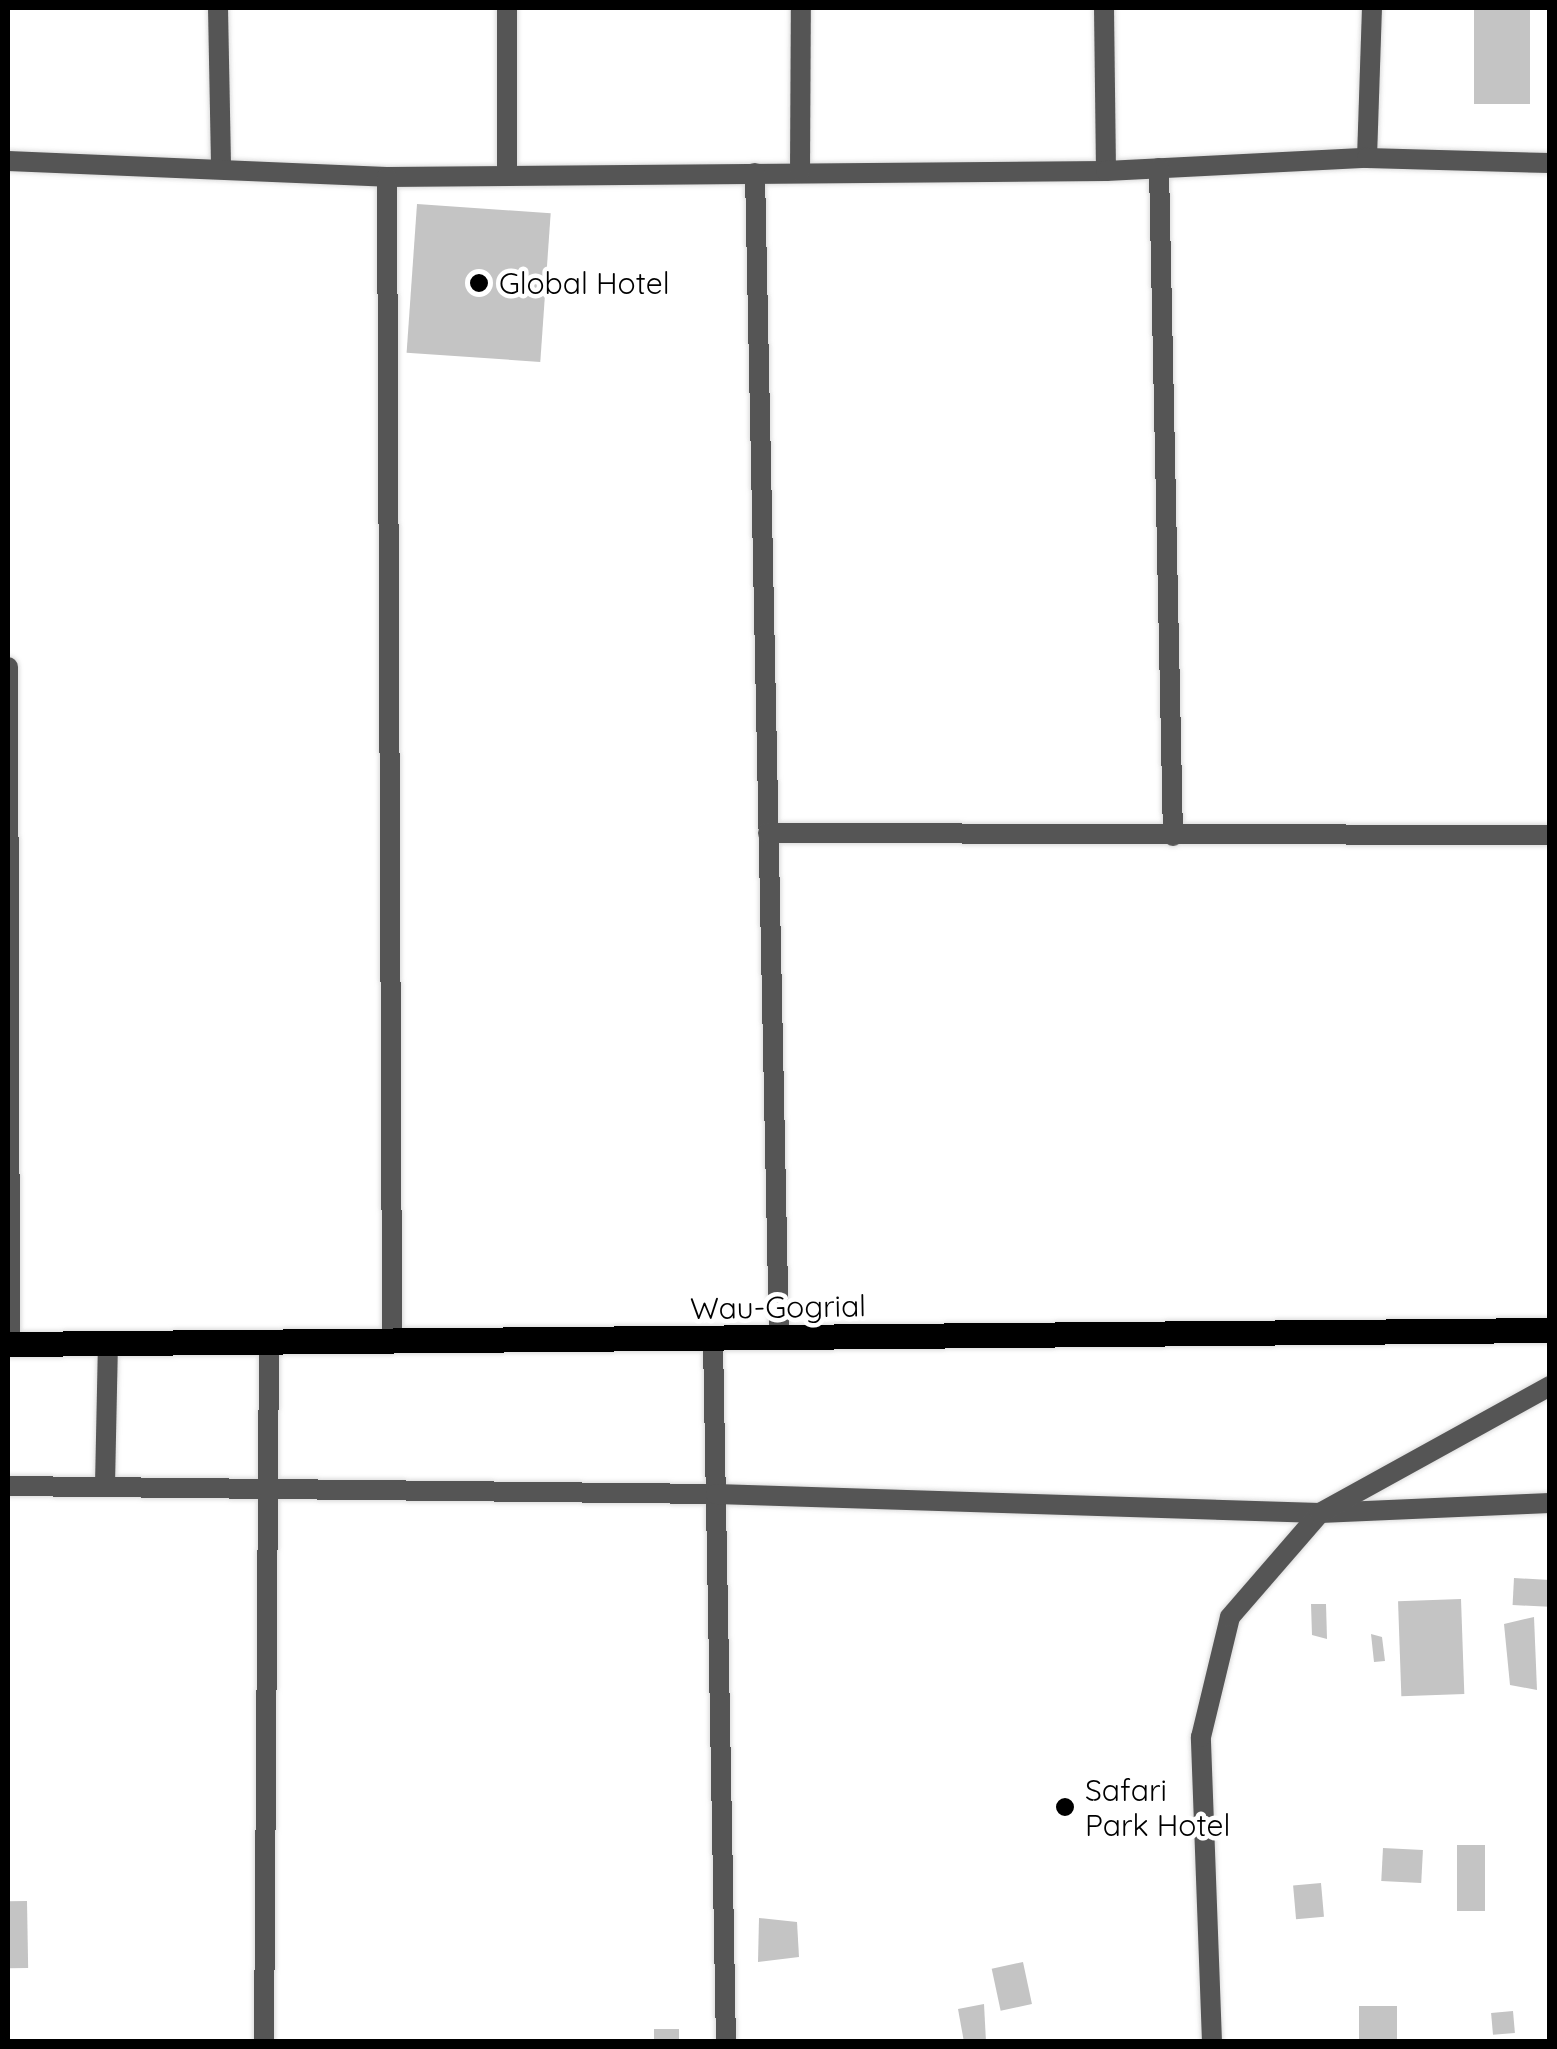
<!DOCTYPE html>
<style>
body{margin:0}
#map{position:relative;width:1557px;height:2049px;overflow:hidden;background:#fff;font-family:Quicksand,sans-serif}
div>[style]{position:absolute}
.building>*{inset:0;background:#c4c4c4;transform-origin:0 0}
.roads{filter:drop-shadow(0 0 2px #dbdbdb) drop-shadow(0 0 2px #dbdbdb)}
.minor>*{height:20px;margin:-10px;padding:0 10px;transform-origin:10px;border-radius:10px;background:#555}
.primary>*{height:25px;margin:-12.5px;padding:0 12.5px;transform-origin:12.5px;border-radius:12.5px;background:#000}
.dots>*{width:28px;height:28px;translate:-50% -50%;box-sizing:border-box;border:5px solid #fff;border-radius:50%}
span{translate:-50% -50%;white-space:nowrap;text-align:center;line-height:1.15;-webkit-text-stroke:9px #fff;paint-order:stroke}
.poi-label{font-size:30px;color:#000}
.left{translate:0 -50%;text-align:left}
.street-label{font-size:30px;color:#000}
.frame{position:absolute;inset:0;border:10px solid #000;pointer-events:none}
</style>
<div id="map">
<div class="building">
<i style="left:1474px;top:8px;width:56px;height:96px"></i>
<i style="left:417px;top:204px;width:134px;height:149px;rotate:4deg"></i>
<i style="left:1514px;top:1578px;width:36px;height:27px;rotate:3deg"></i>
<i style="left:1461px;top:1599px;width:95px;height:63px;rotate:88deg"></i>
<i style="clip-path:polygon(1311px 1604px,1326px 1604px,1327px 1639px,1312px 1635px)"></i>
<i style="clip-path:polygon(1534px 1617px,1537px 1690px,1510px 1685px,1504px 1624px)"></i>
<i style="clip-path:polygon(1371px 1634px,1382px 1637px,1385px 1661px,1374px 1662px)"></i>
<i style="left:1457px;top:1845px;width:28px;height:66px"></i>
<i style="left:1383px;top:1848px;width:40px;height:33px;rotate:3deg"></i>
<i style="left:1321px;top:1883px;width:34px;height:28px;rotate:85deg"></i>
<i style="left:27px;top:1901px;width:67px;height:19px;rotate:89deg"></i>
<i style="clip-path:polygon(759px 1918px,797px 1922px,799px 1957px,758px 1962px)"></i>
<i style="left:1023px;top:1962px;width:43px;height:32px;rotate:78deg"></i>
<i style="clip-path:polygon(984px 2004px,986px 2042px,964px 2042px,958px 2009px)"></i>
<i style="left:1397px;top:2006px;width:36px;height:38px;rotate:90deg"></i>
<i style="left:1513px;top:2011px;width:22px;height:22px;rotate:85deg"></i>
<i style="left:679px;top:2029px;width:13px;height:25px;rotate:90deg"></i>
</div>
<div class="roads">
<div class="minor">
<i style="left:218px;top:8px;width:159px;rotate:88.9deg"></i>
<i style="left:1104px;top:8px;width:163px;rotate:89.3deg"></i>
<i style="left:1367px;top:158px;width:150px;rotate:-88.1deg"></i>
<i style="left:8px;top:161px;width:379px;rotate:2.4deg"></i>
<i style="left:387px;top:177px;width:719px;rotate:-0.48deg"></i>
<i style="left:1106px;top:171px;width:261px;rotate:-2.9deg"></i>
<i style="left:1367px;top:158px;width:183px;rotate:1.6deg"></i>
<i style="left:1159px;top:168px;width:668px;rotate:88.8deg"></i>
<i style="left:800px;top:172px;width:164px;rotate:-89.7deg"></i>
<i style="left:755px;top:173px;width:1166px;rotate:88.82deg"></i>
<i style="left:507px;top:176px;width:168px;rotate:-90deg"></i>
<i style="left:387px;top:177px;width:1163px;rotate:89.75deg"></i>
<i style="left:8px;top:667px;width:677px;rotate:89.83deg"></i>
<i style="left:768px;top:833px;width:782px;rotate:0.15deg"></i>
<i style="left:713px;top:1341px;width:701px;rotate:88.94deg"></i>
<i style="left:105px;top:1485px;width:143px;rotate:-88.8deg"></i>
<i style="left:8px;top:1486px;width:708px;rotate:0.65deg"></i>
<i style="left:716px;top:1494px;width:604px;rotate:1.8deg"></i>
<i style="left:1320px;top:1513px;width:230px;rotate:-2.5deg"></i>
<i style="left:264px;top:2042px;width:701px;rotate:-89.59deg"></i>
<i style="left:1212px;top:2042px;width:305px;rotate:-92.1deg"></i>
<i style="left:1201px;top:1737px;width:123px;rotate:-76.4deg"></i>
<i style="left:1230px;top:1617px;width:138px;rotate:-49.1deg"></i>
<i style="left:1320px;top:1513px;width:263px;rotate:-28.9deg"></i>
</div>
<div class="primary">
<i style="left:8px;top:1344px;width:1542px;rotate:-0.52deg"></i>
</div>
</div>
<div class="dots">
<i style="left:479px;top:283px;background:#000"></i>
<i style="left:1065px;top:1807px;background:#000"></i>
</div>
<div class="poi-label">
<span class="left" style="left:499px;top:283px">Global Hotel</span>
<span class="left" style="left:1085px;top:1807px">Safari<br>Park Hotel</span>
</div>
<div class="street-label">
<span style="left:778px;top:1307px;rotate:-1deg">Wau-Gogrial</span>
</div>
<div class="frame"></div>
</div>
